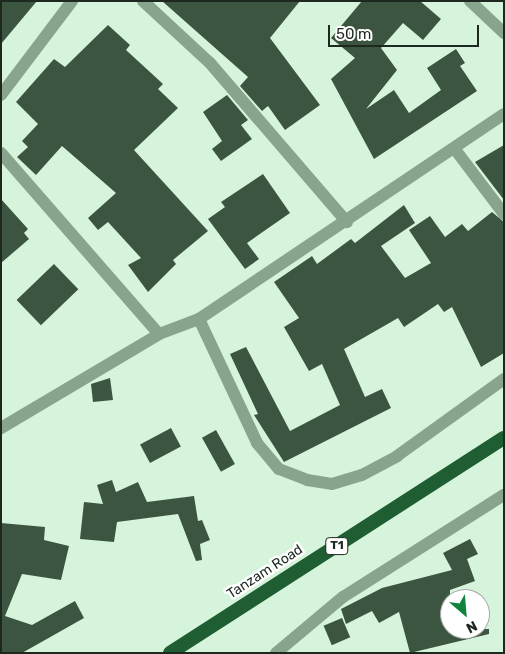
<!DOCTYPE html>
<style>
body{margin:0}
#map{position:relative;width:505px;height:654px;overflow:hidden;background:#d6f4db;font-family:Rubik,sans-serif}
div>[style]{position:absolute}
.building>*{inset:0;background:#3c5541;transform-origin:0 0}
.minor>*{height:12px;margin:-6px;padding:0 6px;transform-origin:6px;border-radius:6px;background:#88a48c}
.trunk>*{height:14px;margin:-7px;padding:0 7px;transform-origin:7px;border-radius:7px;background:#1e5e32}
span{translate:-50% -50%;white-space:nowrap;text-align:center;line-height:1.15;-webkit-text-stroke:5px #fff;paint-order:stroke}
.shield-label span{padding:1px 4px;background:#fff;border:1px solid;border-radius:4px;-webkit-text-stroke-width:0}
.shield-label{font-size:12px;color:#1d281f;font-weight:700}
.street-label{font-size:14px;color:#1d281f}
.frame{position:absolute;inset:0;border:2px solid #1d281f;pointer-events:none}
.north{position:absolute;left:440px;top:589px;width:50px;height:50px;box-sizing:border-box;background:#fff;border:1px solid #a5a9a5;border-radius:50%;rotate:153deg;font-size:14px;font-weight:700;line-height:20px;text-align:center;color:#1d281f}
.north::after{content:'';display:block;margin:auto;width:18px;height:22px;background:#10843c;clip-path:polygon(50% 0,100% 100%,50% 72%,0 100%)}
.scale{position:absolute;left:328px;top:25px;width:151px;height:22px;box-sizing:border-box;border:2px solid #1d281f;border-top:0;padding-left:6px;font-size:15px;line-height:18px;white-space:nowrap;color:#1d281f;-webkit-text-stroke:4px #fff;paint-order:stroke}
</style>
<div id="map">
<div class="building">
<i style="clip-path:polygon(1px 1px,37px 1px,1px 44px)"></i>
<i style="clip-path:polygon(162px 1px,300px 1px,270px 38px,320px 105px,285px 130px,268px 106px,262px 111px,240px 86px,248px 77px)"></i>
<i style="clip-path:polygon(362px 1px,420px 1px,441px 19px,423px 40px,403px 23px,381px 48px,397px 70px,366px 109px,394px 90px,409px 113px,441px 90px,427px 68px,456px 49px,465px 63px,460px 66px,477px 91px,374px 159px,331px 79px,355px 58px,331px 38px)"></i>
<i style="clip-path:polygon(108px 25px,130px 45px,126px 50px,163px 84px,158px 89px,178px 108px,134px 150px,208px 231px,173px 260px,176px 264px,148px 292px,128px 265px,141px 258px,108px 222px,98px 230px,88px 218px,116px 193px,62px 146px,36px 175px,17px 157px,28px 147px,22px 141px,38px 124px,16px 102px,54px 59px,65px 67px)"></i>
<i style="clip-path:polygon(227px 95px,248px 120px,241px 125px,252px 139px,221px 161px,212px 149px,222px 141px,203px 112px)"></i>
<i style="clip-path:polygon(504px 145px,504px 200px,475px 162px)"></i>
<i style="clip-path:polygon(263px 174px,290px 213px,247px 243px,259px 259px,245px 269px,208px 219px,225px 207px,221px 202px)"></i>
<i style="clip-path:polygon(1px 199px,28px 229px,24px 233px,29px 239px,1px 263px)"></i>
<i style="clip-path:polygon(404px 205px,415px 223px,381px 246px,405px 278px,431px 263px,409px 230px,430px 216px,445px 237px,462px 224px,468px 231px,492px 212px,504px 222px,504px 353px,481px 367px,452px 307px,444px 312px,438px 304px,404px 327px,398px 318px,344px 349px,365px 397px,382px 389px,391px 408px,284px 462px,254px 415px,258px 414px,230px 354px,246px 347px,290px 431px,340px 405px,322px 364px,309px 371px,284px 327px,299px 318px,274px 282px,312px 256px,317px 264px,351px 239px,355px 243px)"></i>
<i style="left:54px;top:264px;width:35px;height:52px;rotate:46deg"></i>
<i style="clip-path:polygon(110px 378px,113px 400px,93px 402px,91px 384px)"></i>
<i style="left:171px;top:428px;width:21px;height:35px;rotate:62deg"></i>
<i style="left:216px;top:430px;width:39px;height:16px;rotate:61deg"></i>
<i style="clip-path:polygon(112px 480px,116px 492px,138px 482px,147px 502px,194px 496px,198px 521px,202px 520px,210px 540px,200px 544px,202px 560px,196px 561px,178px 514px,117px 522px,114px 542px,80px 539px,84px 502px,103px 504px,97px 485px)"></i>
<i style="clip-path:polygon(1px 523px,45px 527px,44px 540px,69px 546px,61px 580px,22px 574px,5px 616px,32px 625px,75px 601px,84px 618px,22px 653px,1px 653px)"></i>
<i style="clip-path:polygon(470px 539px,478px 554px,467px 559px,475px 581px,450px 590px,450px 629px,489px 629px,489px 634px,410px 653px,399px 612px,379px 623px,372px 611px,346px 624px,341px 609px,382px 588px,452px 570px,443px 553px)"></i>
<i style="left:342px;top:618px;width:21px;height:20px;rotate:67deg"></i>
</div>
<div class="minor">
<i style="left:143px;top:1px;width:91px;rotate:42.8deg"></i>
<i style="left:210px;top:63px;width:210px;rotate:49.3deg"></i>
<i style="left:470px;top:1px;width:47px;rotate:43.3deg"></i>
<i style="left:1px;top:95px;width:118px;rotate:-52.9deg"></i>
<i style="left:454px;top:148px;width:83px;rotate:52.9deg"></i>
<i style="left:1px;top:153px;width:240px;rotate:48.9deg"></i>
<i style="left:199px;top:319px;width:137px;rotate:64.9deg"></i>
<i style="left:257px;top:443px;width:34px;rotate:50deg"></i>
<i style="left:279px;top:469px;width:30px;rotate:21deg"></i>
<i style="left:307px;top:480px;width:25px;rotate:9deg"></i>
<i style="left:332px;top:484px;width:31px;rotate:-17deg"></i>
<i style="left:362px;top:475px;width:40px;rotate:-28deg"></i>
<i style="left:397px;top:456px;width:132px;rotate:-35.7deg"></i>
<i style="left:1px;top:428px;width:184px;rotate:-30.7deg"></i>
<i style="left:159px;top:334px;width:43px;rotate:-20.6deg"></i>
<i style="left:199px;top:319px;width:367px;rotate:-33.9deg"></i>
<i style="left:276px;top:653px;width:87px;rotate:-39.9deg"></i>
<i style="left:343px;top:597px;width:191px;rotate:-32.4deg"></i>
</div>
<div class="trunk">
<i style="left:170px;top:653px;width:397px;rotate:-32.8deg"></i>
</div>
<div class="shield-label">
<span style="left:337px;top:546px">T1</span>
</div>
<div class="street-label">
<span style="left:265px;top:572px;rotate:-33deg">Tanzam Road</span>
</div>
<div class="frame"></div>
<div class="north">N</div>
<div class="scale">50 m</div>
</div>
